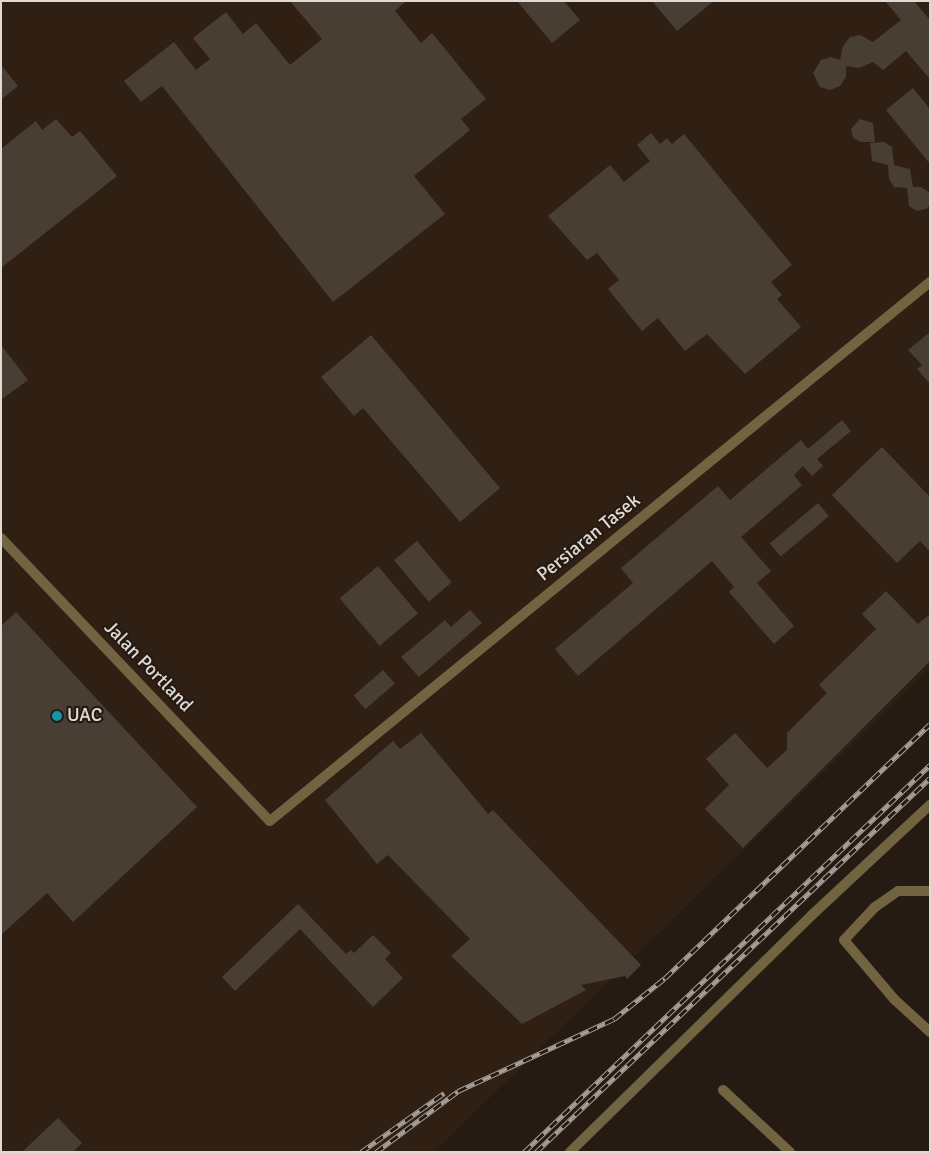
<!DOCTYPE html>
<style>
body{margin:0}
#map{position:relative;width:931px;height:1153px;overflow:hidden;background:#261b13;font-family:Signika,sans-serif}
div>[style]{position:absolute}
.built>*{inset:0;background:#302014}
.building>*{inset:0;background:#493e34;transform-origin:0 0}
.minor>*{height:10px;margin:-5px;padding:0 5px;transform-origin:5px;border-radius:5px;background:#726341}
.rail>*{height:5px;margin-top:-2.5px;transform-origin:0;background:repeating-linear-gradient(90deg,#261b13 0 9px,#a79f99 0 18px);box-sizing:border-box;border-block:1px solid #a79f99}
.dots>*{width:14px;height:14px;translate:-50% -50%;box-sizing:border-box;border:2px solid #261b13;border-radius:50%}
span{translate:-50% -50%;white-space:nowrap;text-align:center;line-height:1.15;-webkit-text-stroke:4.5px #261b13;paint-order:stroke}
.street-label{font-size:19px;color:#e1d9d4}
.poi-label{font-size:19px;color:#e1d9d4}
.left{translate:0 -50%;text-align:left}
.frame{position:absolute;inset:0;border:2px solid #e1d9d4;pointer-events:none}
</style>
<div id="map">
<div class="built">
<i style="clip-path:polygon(1px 1px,930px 1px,930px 668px,434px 1152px,1px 1152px)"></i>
</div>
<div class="building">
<i style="clip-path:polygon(290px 1px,406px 1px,395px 11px,421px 43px,432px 33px,486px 99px,461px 119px,470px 130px,414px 176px,445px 214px,333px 302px,162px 86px,141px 102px,124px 81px,174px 42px,196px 70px,210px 59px,193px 38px,226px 12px,243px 34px,256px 23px,290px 65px,322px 39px)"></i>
<i style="clip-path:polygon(517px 1px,564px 1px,580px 20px,552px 43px)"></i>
<i style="clip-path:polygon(652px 1px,714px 1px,677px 31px)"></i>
<i style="clip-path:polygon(885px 1px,914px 1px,930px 20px,930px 79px,906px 51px,883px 70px,873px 62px,859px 68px,846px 66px,846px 77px,840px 86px,830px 90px,820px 87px,813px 73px,821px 60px,831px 57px,840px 60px,843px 46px,850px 37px,860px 35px,873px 42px,901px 20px)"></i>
<i style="clip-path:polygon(1px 65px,18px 86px,1px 100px)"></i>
<i style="clip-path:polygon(913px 88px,930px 109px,930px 164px,886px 110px)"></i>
<i style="clip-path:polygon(56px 119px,72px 137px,80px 131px,117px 176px,1px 268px,1px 149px,36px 121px,42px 130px)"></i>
<i style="clip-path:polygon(860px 119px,873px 123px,875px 142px,861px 142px,853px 138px,851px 129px)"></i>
<i style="clip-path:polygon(651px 133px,660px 144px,667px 138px,672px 144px,684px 134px,792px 265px,771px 282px,782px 295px,777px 299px,801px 327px,745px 374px,707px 334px,685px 351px,658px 318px,642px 331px,608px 289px,619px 280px,597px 253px,587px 260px,548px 216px,610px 165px,624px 182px,650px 161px,637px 145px)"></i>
<i style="clip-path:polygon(884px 142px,892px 147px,894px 165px,910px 169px,913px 187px,921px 187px,929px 192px,930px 205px,926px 209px,917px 211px,909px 206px,907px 188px,894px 187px,889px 179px,888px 165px,872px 161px,870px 143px)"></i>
<i style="clip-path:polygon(930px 332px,930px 384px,917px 369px,922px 365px,908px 350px)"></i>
<i style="clip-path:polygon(371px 335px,500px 488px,460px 522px,363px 408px,354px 416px,321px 377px)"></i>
<i style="clip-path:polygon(1px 345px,28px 380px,1px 400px)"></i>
<i style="clip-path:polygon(842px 420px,851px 431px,817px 459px,823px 466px,812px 476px,803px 466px,794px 475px,802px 485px,741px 537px,771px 571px,757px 583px,794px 626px,774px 644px,729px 592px,734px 587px,712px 561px,578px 676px,555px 649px,633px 583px,621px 568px,718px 486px,730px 500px,801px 440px,808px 449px)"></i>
<i style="clip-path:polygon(882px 447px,930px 497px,930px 552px,920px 541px,897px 563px,832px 495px)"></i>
<i style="left:818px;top:503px;width:17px;height:63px;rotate:50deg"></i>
<i style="left:417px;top:541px;width:54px;height:30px;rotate:50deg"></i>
<i style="left:378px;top:566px;width:62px;height:50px;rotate:50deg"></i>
<i style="clip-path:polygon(886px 591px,918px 624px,930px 614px,930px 661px,743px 848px,705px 809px,729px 785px,706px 759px,735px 733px,767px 768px,787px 750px,787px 733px,827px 693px,819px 685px,876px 629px,862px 614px)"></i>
<i style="clip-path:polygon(470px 610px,482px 623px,419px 677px,401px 657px,445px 620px,451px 627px)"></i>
<i style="clip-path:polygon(16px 612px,197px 807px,73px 922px,47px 893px,1px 935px,1px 626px)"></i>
<i style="left:383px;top:670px;width:18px;height:39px;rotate:49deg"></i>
<i style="clip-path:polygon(421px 733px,488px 814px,493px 810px,641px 965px,627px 979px,625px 976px,581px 985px,586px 990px,522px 1024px,451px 956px,470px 939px,388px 855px,377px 864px,325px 800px,393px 741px,400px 749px)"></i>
<i style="clip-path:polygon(298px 904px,346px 954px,351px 950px,354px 953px,373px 935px,391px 953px,385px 959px,403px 978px,373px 1007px,300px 929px,235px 991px,222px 977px)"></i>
<i style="clip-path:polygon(58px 1118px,82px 1143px,73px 1152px,22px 1152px)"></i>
</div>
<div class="minor">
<i style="left:1px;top:538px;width:390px;rotate:46.5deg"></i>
<i style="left:270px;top:821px;width:852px;rotate:-39.24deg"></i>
<i style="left:930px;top:891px;width:32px;rotate:180deg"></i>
<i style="left:898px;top:891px;width:28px;rotate:145deg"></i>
<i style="left:875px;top:907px;width:45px;rotate:133.2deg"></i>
<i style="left:844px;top:940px;width:77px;rotate:49.7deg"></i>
<i style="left:894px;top:999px;width:49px;rotate:42.5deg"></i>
<i style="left:723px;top:1090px;width:91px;rotate:42.8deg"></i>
<i style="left:570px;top:1152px;width:340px;rotate:-44.4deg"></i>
<i style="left:813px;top:914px;width:160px;rotate:-43deg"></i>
</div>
<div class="rail">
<i style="left:361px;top:1152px;width:102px;rotate:-35.4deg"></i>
<i style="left:376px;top:1152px;width:102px;rotate:-36.6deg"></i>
<i style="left:458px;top:1091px;width:172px;rotate:-24.8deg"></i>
<i style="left:614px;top:1019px;width:65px;rotate:-38.8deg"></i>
<i style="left:665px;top:978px;width:367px;rotate:-43.8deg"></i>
<i style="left:524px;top:1152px;width:561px;rotate:-43.63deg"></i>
<i style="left:536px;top:1152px;width:543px;rotate:-43.51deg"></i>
</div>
<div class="dots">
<i style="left:57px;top:716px;background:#0f9aa8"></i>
</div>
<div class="street-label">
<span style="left:589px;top:538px;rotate:-39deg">Persiaran Tasek</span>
<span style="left:148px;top:667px;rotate:46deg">Jalan Portland</span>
</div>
<div class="poi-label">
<span class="left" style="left:67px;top:716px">UAC</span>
</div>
<div class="frame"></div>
</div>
